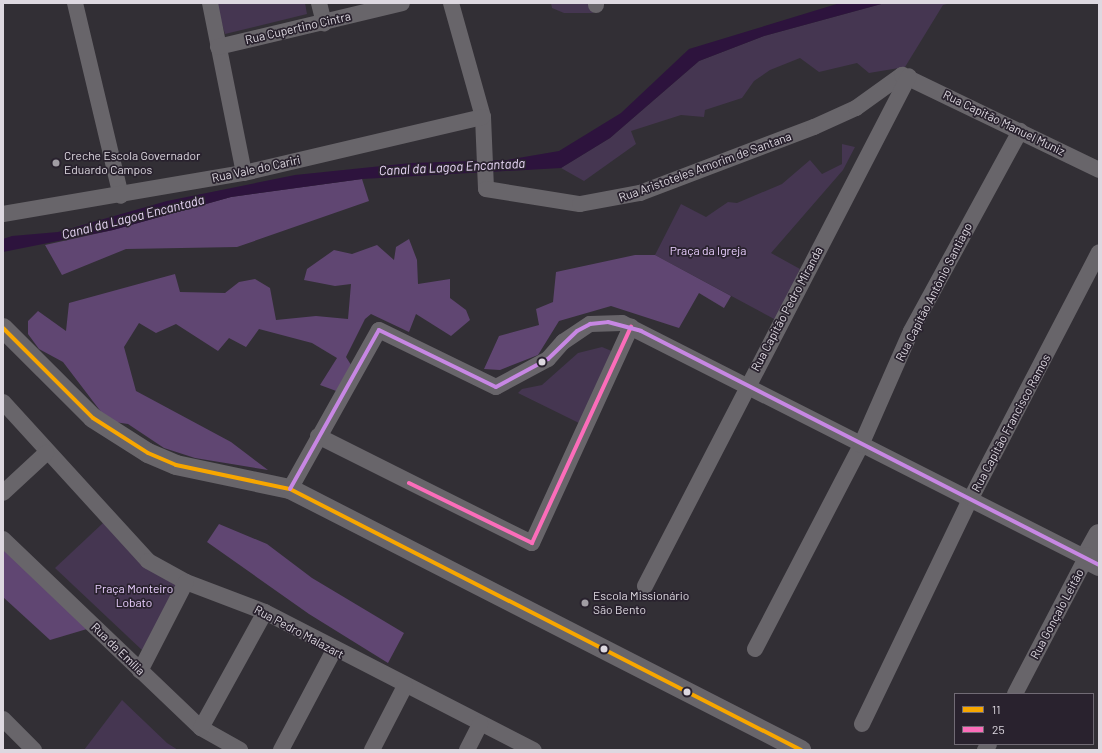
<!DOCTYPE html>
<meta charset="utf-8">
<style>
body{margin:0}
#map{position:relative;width:1102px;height:753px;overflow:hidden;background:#322f35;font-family:Barlow,sans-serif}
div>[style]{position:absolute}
.green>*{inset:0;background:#453651}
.forest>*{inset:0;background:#604672}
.water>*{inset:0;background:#2d133d}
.minor>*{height:16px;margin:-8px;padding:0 8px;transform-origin:8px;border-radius:8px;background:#68656a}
.tertiary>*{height:20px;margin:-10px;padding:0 10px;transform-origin:10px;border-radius:10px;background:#68656a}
.secondary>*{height:22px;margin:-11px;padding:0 11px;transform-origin:11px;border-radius:11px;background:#68656a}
.bus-1>*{height:4px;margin:-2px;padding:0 2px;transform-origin:2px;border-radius:2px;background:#f7a600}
.bus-2>*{height:4px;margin:-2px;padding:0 2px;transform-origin:2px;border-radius:2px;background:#fb6dba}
.bus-3>*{height:4px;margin:-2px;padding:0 2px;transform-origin:2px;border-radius:2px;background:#c787e3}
.dots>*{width:11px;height:11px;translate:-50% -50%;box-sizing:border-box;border:2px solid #29222e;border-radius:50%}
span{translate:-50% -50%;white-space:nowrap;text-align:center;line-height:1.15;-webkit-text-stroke:3.5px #29222e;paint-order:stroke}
.street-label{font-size:12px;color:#ddd8e0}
.poi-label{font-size:12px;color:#ddd8e0}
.left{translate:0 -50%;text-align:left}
.park-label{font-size:12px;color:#eacfff}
.water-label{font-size:13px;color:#ead8f8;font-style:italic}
.frame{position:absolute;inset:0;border:4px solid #ddd8e0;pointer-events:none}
.legend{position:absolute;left:954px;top:693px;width:140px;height:52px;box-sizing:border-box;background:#29222e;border:1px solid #716b75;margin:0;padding:5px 7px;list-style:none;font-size:12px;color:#ddd8e0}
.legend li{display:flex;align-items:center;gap:8px;height:20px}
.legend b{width:20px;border:1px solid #716b75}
</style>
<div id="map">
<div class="green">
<i style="clip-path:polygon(216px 3px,305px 3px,307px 14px,225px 34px)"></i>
<i style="clip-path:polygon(551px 3px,590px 3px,593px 13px,564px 13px,552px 8px)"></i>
<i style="clip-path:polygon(885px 3px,951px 3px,943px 5px,905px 67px,869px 73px,857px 63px,819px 72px,800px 58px,770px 70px,754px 81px,742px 98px,705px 110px,704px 117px,681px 115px,631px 131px,636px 144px,584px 181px,561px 168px,610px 138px,699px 61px,764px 36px)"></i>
<i style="clip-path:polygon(842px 144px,855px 147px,843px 170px,771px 253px,800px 269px,776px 320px,655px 255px,681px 204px,706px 217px,728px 202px,737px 203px,782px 184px,810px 160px,822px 174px,842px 164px)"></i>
<i style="clip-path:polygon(602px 347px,614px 352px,579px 423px,518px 393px,522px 389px,542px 385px,578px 353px)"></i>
<i style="clip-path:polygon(103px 523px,178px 584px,143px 651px,55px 568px)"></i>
<i style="clip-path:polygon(122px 700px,167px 743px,178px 750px,84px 750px)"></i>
</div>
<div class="forest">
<i style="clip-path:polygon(362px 179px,369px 201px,237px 247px,126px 249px,62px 275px,45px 245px,113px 230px,231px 197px)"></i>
<i style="clip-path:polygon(409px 239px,417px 260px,418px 284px,450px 279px,450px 298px,466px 310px,470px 320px,451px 336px,416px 314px,409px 332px,371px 314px,365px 319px,346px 357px,353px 368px,339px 392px,320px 385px,337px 358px,312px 343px,259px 329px,246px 347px,229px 338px,218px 351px,176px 324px,156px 333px,139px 323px,124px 347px,136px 391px,231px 442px,268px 470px,195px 458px,164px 448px,128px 424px,108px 421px,63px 362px,39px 349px,28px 334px,28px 321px,38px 311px,66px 331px,69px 303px,175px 274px,180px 292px,225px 293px,239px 282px,255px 279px,270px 288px,276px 320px,316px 316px,348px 319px,351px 284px,335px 286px,304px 280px,307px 269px,334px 250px,352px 254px,377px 245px,394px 260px,396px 247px)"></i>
<i style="clip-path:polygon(635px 255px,655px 255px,731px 296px,724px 308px,699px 293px,679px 328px,611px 306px,559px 321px,538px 355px,500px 370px,484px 369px,499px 336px,539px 325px,536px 309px,553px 302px,556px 272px)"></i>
<i style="clip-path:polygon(219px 524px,267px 544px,312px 578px,404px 633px,388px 663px,309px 614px,207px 542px)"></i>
<i style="clip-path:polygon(3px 546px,87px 629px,50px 640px,3px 597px)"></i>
</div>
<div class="water">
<i style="clip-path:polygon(840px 3px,885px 3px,764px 36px,699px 61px,610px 138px,561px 168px,362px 179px,231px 197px,113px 230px,3px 252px,3px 239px,12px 236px,58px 232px,167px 201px,295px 175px,411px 163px,507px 160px,559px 151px,621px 113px,689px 49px)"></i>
</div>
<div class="minor">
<i style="left:75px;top:3px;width:198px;rotate:76.6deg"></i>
<i style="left:210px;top:3px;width:173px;rotate:78.7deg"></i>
<i style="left:319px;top:3px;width:21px;rotate:76deg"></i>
<i style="left:451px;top:3px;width:118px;rotate:74.3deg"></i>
<i style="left:483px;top:117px;width:72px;rotate:87.6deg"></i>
<i style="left:486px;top:189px;width:95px;rotate:9.1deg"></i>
<i style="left:580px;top:204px;width:61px;rotate:-10.4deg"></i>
<i style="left:640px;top:193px;width:186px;rotate:-20.8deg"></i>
<i style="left:814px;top:127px;width:46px;rotate:-24.3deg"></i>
<i style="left:856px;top:108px;width:57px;rotate:-35.7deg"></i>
<i style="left:902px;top:75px;width:219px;rotate:25.7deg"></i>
<i style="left:596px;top:3px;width:2px;rotate:90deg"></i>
<i style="left:218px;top:47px;width:189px;rotate:-13.4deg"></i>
<i style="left:3px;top:214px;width:244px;rotate:-9.7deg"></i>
<i style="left:244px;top:173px;width:245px;rotate:-13.2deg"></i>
<i style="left:3px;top:402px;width:215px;rotate:47.6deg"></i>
<i style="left:148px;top:561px;width:43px;rotate:28.9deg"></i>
<i style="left:186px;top:582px;width:85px;rotate:20.8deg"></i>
<i style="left:265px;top:612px;width:302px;rotate:27.2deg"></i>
<i style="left:318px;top:436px;width:239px;rotate:26.6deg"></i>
<i style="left:532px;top:543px;width:238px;rotate:-65.4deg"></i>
<i style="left:290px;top:489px;width:182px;rotate:-60.8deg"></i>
<i style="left:379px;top:330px;width:130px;rotate:26deg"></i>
<i style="left:496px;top:387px;width:59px;rotate:-28.3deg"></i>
<i style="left:548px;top:359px;width:23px;rotate:-49deg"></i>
<i style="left:563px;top:342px;width:32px;rotate:-34deg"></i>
<i style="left:590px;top:324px;width:32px;rotate:-2deg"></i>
<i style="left:622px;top:323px;width:520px;rotate:26.86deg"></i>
<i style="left:1086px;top:558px;width:153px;rotate:117.6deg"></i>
<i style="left:3px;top:493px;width:59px;rotate:-42.9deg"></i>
<i style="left:3px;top:539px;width:274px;rotate:43.7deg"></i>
<i style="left:201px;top:728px;width:45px;rotate:29.4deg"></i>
<i style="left:645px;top:586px;width:574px;rotate:-62.63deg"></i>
<i style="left:755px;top:649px;width:230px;rotate:-62.5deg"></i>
<i style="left:861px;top:445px;width:124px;rotate:-66.3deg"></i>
<i style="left:911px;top:331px;width:228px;rotate:-61.4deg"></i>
<i style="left:140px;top:671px;width:100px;rotate:-62.7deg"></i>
<i style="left:3px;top:719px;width:44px;rotate:45deg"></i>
<i style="left:862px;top:724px;width:251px;rotate:-64.3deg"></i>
<i style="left:971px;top:498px;width:277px;rotate:-62.5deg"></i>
<i style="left:201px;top:728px;width:132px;rotate:-61.1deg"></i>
<i style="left:281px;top:750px;width:113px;rotate:-62.1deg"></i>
<i style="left:372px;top:750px;width:72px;rotate:-62.7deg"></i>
<i style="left:467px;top:750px;width:29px;rotate:-63deg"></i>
<i style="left:985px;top:750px;width:7px;rotate:-56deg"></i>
</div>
<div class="tertiary">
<i style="left:3px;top:328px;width:127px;rotate:45deg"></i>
<i style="left:93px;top:418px;width:65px;rotate:32.5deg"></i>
<i style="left:148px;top:453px;width:30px;rotate:23deg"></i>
<i style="left:176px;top:465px;width:116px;rotate:11.9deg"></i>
<i style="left:290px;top:489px;width:574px;rotate:27.06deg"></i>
</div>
<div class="secondary">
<i style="left:1099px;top:535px;width:26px;rotate:119deg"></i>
<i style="left:1086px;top:558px;width:15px;rotate:28deg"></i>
</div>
<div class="bus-1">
<i style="left:3px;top:328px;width:127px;rotate:45deg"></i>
<i style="left:93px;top:418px;width:65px;rotate:32.5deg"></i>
<i style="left:148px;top:453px;width:30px;rotate:23deg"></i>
<i style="left:176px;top:465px;width:116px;rotate:11.9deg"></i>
<i style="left:290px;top:489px;width:574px;rotate:27.06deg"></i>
</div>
<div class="bus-2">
<i style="left:409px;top:483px;width:137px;rotate:26deg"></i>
<i style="left:532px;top:543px;width:238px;rotate:-65.4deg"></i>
</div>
<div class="bus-3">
<i style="left:290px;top:489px;width:182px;rotate:-60.8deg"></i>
<i style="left:379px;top:330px;width:130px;rotate:26deg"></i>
<i style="left:496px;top:387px;width:59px;rotate:-28.3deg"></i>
<i style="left:548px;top:359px;width:40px;rotate:-44deg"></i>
<i style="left:577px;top:331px;width:15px;rotate:-28deg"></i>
<i style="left:590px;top:324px;width:18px;rotate:-6deg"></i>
<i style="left:608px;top:322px;width:34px;rotate:15deg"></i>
<i style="left:641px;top:331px;width:514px;rotate:27.06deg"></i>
</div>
<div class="dots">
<i style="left:56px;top:163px;background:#a19da4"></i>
<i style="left:542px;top:362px;background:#ddd8e0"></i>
<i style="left:585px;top:603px;background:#a19da4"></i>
<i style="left:604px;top:649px;background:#ddd8e0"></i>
<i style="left:687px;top:692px;background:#ddd8e0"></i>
</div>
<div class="street-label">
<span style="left:298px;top:28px;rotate:-13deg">Rua Cupertino Cintra</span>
<span style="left:1004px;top:123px;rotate:26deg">Rua Capitão Manuel Muniz</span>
<span style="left:705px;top:167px;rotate:-20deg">Rua Aristoteles Amorim de Santana</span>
<span style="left:256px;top:169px;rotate:-12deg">Rua Vale do Cariri</span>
<span style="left:934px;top:292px;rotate:-63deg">Rua Capitão Antônio Santiago</span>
<span style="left:787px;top:309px;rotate:-62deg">Rua Capitão Pedro Miranda</span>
<span style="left:1011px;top:423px;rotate:-62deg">Rua Capitão Francisco Ramos</span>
<span style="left:1057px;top:614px;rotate:-62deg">Rua Gonçalo Leitão</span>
<span style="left:299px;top:632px;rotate:28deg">Rua Pedro Malazart</span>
<span style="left:118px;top:649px;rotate:44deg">Rua da Emília</span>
</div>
<div class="poi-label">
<span class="left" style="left:64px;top:163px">Creche Escola Governador<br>Eduardo Campos</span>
<span class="left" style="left:593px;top:603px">Escola Missionário<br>São Bento</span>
</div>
<div class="park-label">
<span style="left:708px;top:251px">Praça da Igreja</span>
<span style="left:134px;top:596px">Praça Monteiro<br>Lobato</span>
</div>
<div class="water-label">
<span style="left:452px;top:167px;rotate:-3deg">Canal da Lagoa Encantada</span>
<span style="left:133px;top:217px;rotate:-14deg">Canal da Lagoa Encantada</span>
</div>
<div class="frame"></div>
<ul class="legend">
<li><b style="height:5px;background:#f7a600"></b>11</li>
<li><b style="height:5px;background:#fb6dba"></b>25</li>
</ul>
</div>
